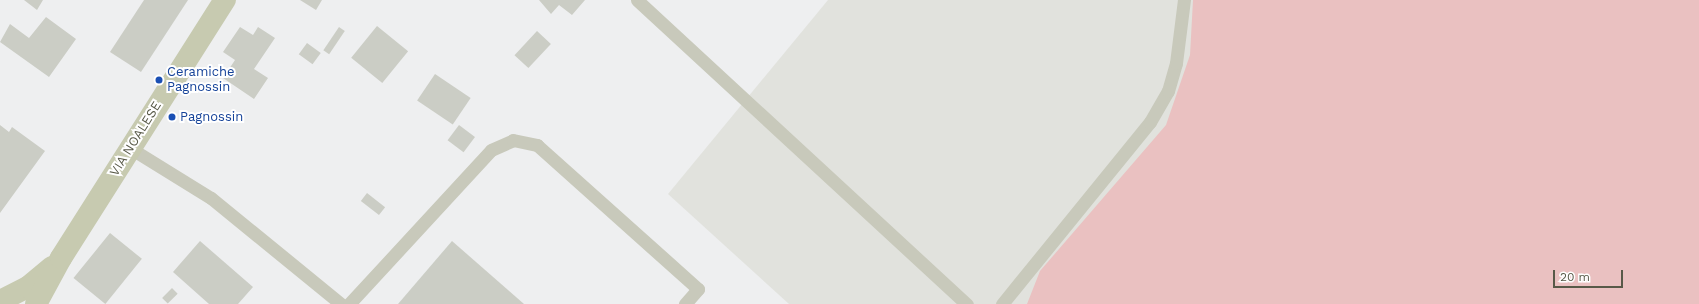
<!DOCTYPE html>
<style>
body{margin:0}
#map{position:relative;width:1699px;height:304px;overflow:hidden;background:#eeeff0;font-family:"Work Sans",sans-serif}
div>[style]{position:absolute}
.airport>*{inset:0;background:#e1e2dd}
.green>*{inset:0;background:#eac1c1}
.building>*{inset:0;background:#cbcdc5;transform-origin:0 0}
.service>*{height:13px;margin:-6.5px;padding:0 6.5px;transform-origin:6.5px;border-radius:6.5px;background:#c8c9bb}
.primary>*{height:22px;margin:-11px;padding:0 11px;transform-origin:11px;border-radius:11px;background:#c7cab0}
.dots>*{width:11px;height:11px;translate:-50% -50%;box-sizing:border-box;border:2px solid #fff;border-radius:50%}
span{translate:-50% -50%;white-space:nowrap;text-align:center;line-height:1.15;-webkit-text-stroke:4px #fff;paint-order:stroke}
.transit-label{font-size:13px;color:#164399}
.left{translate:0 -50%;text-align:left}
.street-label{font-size:13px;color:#585948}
.scale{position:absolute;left:1553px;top:270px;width:70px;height:18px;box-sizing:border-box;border:2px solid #585948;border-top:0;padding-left:5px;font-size:12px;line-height:14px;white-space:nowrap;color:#585948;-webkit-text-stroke:3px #fff;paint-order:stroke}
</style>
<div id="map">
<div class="airport">
<i style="clip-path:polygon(828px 0,1699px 0,1699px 304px,789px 304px,668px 194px)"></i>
</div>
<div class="green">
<i style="clip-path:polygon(1193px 0,1699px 0,1699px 304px,1027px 304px,1040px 271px,1166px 125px,1190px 55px)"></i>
</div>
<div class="building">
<i style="clip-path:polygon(24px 0,43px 0,37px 10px)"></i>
<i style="clip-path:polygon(144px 0,188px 0,141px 72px,110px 52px)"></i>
<i style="clip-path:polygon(300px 0,322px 0,316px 10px)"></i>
<i style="clip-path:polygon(539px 0,585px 0,572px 15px,559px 5px,551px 14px)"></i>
<i style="clip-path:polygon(46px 17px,76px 39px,49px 77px,0 42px,10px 24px,29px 38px)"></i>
<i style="left:377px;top:26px;width:40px;height:41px;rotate:39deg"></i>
<i style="clip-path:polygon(240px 27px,253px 35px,258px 27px,275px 38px,254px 69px,268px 78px,254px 99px,223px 78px,235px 60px,223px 52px)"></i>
<i style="left:339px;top:27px;width:7px;height:28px;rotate:34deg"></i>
<i style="left:537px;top:31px;width:19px;height:33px;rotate:43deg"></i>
<i style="left:307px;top:43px;width:17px;height:14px;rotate:36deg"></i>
<i style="left:435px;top:74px;width:43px;height:32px;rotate:34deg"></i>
<i style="clip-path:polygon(0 125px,9px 132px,12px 127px,45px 151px,0 213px)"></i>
<i style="left:459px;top:125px;width:20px;height:19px;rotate:37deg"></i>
<i style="left:367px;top:193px;width:23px;height:10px;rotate:38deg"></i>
<i style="left:110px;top:233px;width:41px;height:58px;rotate:39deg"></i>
<i style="clip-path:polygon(200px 241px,253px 287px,238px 304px,209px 304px,173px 272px)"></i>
<i style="clip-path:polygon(452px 241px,524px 304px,398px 304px)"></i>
<i style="left:172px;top:288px;width:8px;height:14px;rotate:45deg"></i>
</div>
<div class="service">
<i style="left:637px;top:0;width:449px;rotate:42.7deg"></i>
<i style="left:130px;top:148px;width:95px;rotate:31.7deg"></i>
<i style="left:211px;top:198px;width:168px;rotate:39.2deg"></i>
<i style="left:349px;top:304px;width:209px;rotate:-47.3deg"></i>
<i style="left:491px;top:150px;width:24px;rotate:-24deg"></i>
<i style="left:513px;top:140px;width:25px;rotate:12deg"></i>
<i style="left:537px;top:145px;width:216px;rotate:41.8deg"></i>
<i style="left:698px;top:289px;width:20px;rotate:131deg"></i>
<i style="left:1002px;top:304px;width:235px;rotate:-50.9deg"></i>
<i style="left:1150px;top:122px;width:36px;rotate:-60deg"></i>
<i style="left:1168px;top:91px;width:29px;rotate:-74deg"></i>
<i style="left:1176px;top:63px;width:64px;rotate:-82.8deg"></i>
</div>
<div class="primary">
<i style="left:0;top:301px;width:31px;rotate:-27deg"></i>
<i style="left:28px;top:287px;width:31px;rotate:-40deg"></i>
<i style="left:36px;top:304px;width:52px;rotate:-61.5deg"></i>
<i style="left:61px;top:258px;width:306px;rotate:-57.6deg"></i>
</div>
<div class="dots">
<i style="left:159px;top:80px;background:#1a4fb4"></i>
<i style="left:172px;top:117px;background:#1a4fb4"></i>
</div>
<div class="transit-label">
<span class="left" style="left:167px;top:80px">Ceramiche<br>Pagnossin</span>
<span class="left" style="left:180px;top:117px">Pagnossin</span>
</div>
<div class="street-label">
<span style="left:136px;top:139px;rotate:-58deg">VIA NOALESE</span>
</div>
<div class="scale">20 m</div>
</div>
